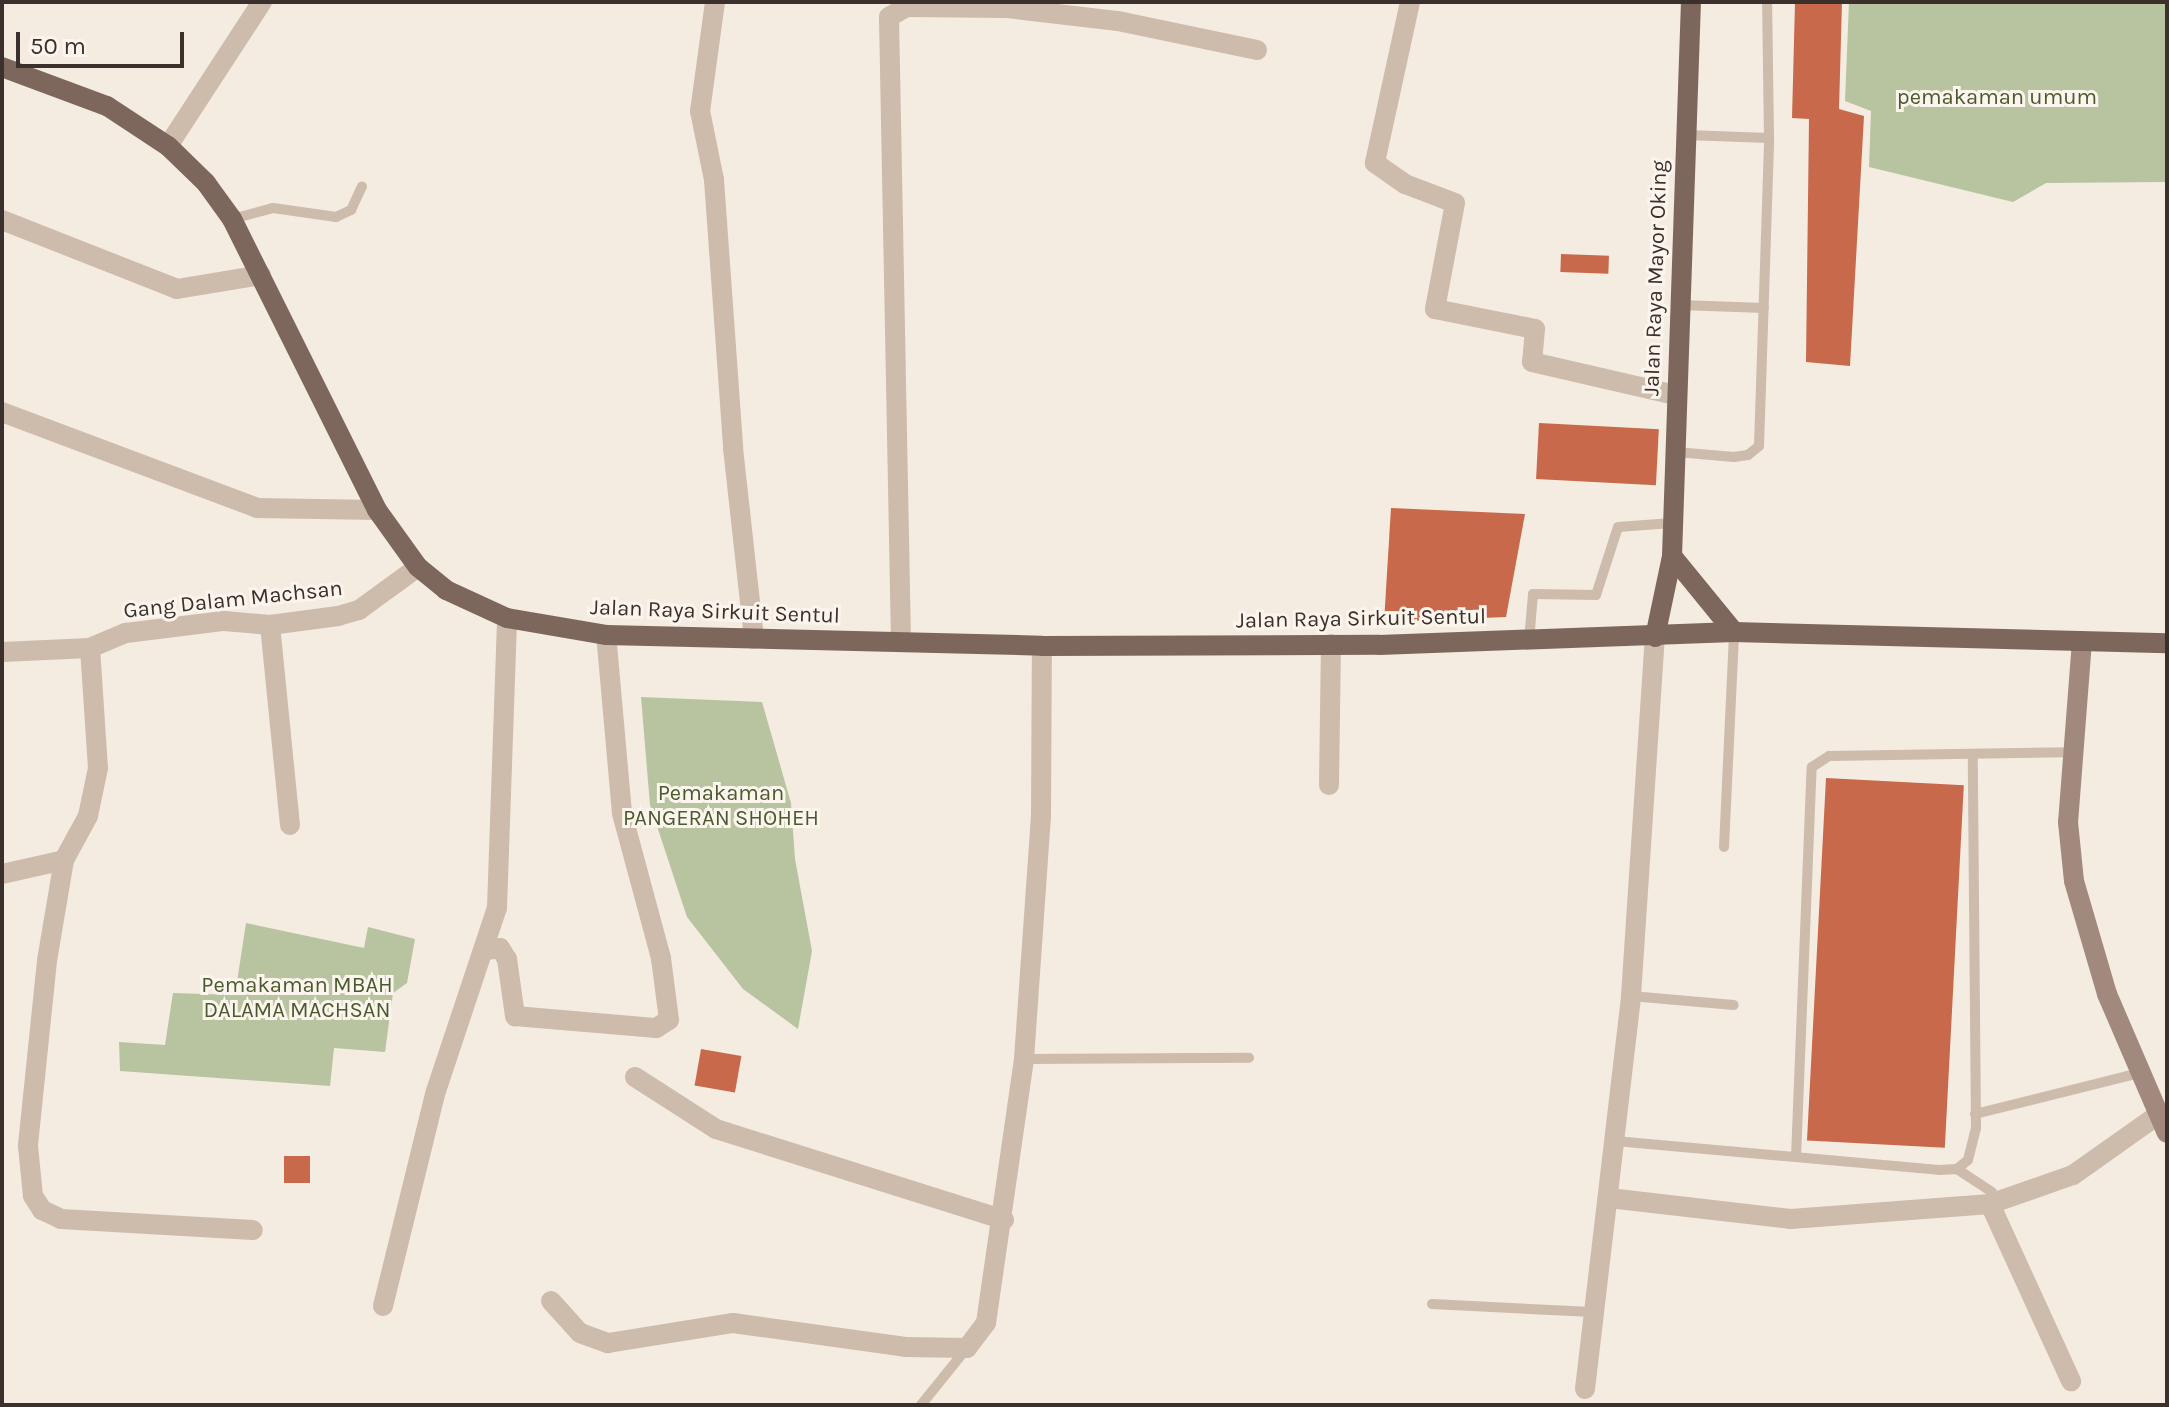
<!DOCTYPE html>
<style>
body{margin:0}
#map{position:relative;width:2169px;height:1407px;overflow:hidden;background:#f4ebe1;font-family:Karla,sans-serif}
div>[style]{position:absolute}
.green>*{inset:0;background:#b8c4a0}
.building>*{inset:0;background:#c8694b;transform-origin:0 0}
.lane>*{height:10px;margin:-5px;padding:0 5px;transform-origin:5px;border-radius:5px;background:#cdbbac}
.street>*{height:20px;margin:-10px;padding:0 10px;transform-origin:10px;border-radius:10px;background:#cdbbac}
.secondary>*{height:20px;margin:-10px;padding:0 10px;transform-origin:10px;border-radius:10px;background:#a18a7d}
.primary>*{height:20px;margin:-10px;padding:0 10px;transform-origin:10px;border-radius:10px;background:#7d675c}
span{translate:-50% -50%;white-space:nowrap;text-align:center;line-height:1.15;-webkit-text-stroke:6px #fbf5ee;paint-order:stroke}
.park-label{font-size:22px;color:#4a5a2e}
.street-label{font-size:22px;color:#3b302b}
.frame{position:absolute;inset:0;border:4px solid #3b302b;pointer-events:none}
.scale{position:absolute;left:16px;top:32px;width:168px;height:36px;box-sizing:border-box;border:4px solid #3b302b;border-top:0;padding-left:10px;font-size:24px;line-height:28px;white-space:nowrap;color:#3b302b;-webkit-text-stroke:6px #fbf5ee;paint-order:stroke}
</style>
<div id="map">
<div class="green">
<i style="clip-path:polygon(1849px 2px,2167px 2px,2167px 182px,2046px 183px,2013px 202px,1869px 167px,1871px 111px,1845px 101px)"></i>
<i style="clip-path:polygon(641px 697px,762px 702px,791px 803px,795px 859px,812px 951px,798px 1029px,743px 989px,687px 917px,650px 805px)"></i>
<i style="clip-path:polygon(246px 923px,364px 948px,368px 927px,415px 939px,407px 983px,393px 993px,385px 1052px,334px 1048px,330px 1086px,120px 1071px,119px 1042px,165px 1045px,173px 993px,235px 995px)"></i>
</div>
<div class="building">
<i style="clip-path:polygon(1795px 2px,1842px 2px,1839px 109px,1864px 116px,1850px 366px,1806px 362px,1809px 119px,1792px 118px)"></i>
<i style="left:1561px;top:254px;width:48px;height:18px;rotate:2deg"></i>
<i style="left:1539px;top:423px;width:120px;height:56px;rotate:3deg"></i>
<i style="clip-path:polygon(1391px 508px,1525px 514px,1506px 617px,1384px 622px)"></i>
<i style="left:1826px;top:778px;width:138px;height:363px;rotate:3deg"></i>
<i style="left:701px;top:1049px;width:41px;height:37px;rotate:10deg"></i>
<i style="left:284px;top:1156px;width:26px;height:27px"></i>
</div>
<div class="lane">
<i style="left:1686px;top:135px;width:83px;rotate:2.1deg"></i>
<i style="left:232px;top:219px;width:42px;rotate:-15deg"></i>
<i style="left:273px;top:208px;width:64px;rotate:8.1deg"></i>
<i style="left:336px;top:217px;width:17px;rotate:-25deg"></i>
<i style="left:351px;top:210px;width:26px;rotate:-65deg"></i>
<i style="left:1680px;top:305px;width:84px;rotate:2deg"></i>
<i style="left:1676px;top:452px;width:58px;rotate:4.9deg"></i>
<i style="left:1734px;top:457px;width:14px;rotate:-8deg"></i>
<i style="left:1748px;top:455px;width:14px;rotate:-39deg"></i>
<i style="left:1759px;top:446px;width:308px;rotate:-88.1deg"></i>
<i style="left:1769px;top:138px;width:136px;rotate:-90.8deg"></i>
<i style="left:1529px;top:641px;width:47px;rotate:-85.1deg"></i>
<i style="left:1533px;top:594px;width:63px;rotate:0.9deg"></i>
<i style="left:1596px;top:595px;width:71px;rotate:-72.1deg"></i>
<i style="left:1618px;top:527px;width:54px;rotate:-4.2deg"></i>
<i style="left:1724px;top:847px;width:215px;rotate:-87.3deg"></i>
<i style="left:1631px;top:996px;width:103px;rotate:5deg"></i>
<i style="left:1024px;top:1059px;width:225px;rotate:-0.3deg"></i>
<i style="left:1975px;top:1114px;width:169px;rotate:-14deg"></i>
<i style="left:1615px;top:1141px;width:325px;rotate:5.1deg"></i>
<i style="left:1939px;top:1170px;width:18px;rotate:-3deg"></i>
<i style="left:1957px;top:1169px;width:14px;rotate:-39deg"></i>
<i style="left:1968px;top:1160px;width:32px;rotate:-76deg"></i>
<i style="left:1976px;top:1129px;width:375px;rotate:-90.5deg"></i>
<i style="left:1796px;top:1157px;width:390px;rotate:-87.7deg"></i>
<i style="left:1812px;top:767px;width:20px;rotate:-33deg"></i>
<i style="left:1829px;top:756px;width:242px;rotate:-0.9deg"></i>
<i style="left:1957px;top:1169px;width:42px;rotate:33.3deg"></i>
<i style="left:1432px;top:1304px;width:160px;rotate:2.9deg"></i>
<i style="left:921px;top:1405px;width:73px;rotate:-51.1deg"></i>
</div>
<div class="street">
<i style="left:715px;top:2px;width:110px;rotate:97.8deg"></i>
<i style="left:700px;top:111px;width:70px;rotate:78.5deg"></i>
<i style="left:714px;top:180px;width:269px;rotate:85.9deg"></i>
<i style="left:733px;top:448px;width:192px;rotate:83.7deg"></i>
<i style="left:1410px;top:2px;width:165px;rotate:102.3deg"></i>
<i style="left:1375px;top:163px;width:37px;rotate:35deg"></i>
<i style="left:1405px;top:184px;width:53px;rotate:20.8deg"></i>
<i style="left:1455px;top:203px;width:108px;rotate:100.7deg"></i>
<i style="left:1435px;top:309px;width:102px;rotate:11.3deg"></i>
<i style="left:1535px;top:329px;width:33px;rotate:95deg"></i>
<i style="left:1532px;top:362px;width:147px;rotate:13deg"></i>
<i style="left:168px;top:146px;width:172px;rotate:-56.9deg"></i>
<i style="left:2px;top:220px;width:188px;rotate:21.5deg"></i>
<i style="left:177px;top:289px;width:85px;rotate:-9.5deg"></i>
<i style="left:2px;top:412px;width:272px;rotate:20.6deg"></i>
<i style="left:257px;top:508px;width:120px;rotate:1deg"></i>
<i style="left:270px;top:625px;width:201px;rotate:84.3deg"></i>
<i style="left:901px;top:642px;width:625px;rotate:-91.1deg"></i>
<i style="left:889px;top:17px;width:20px;rotate:-30deg"></i>
<i style="left:906px;top:7px;width:101px;rotate:0.6deg"></i>
<i style="left:1007px;top:8px;width:112px;rotate:6.7deg"></i>
<i style="left:1118px;top:21px;width:142px;rotate:11.8deg"></i>
<i style="left:90px;top:648px;width:120px;rotate:86.2deg"></i>
<i style="left:98px;top:768px;width:49px;rotate:101.8deg"></i>
<i style="left:88px;top:816px;width:50px;rotate:118.6deg"></i>
<i style="left:64px;top:860px;width:102px;rotate:99.6deg"></i>
<i style="left:47px;top:961px;width:186px;rotate:95.9deg"></i>
<i style="left:28px;top:1146px;width:50px;rotate:84.3deg"></i>
<i style="left:33px;top:1196px;width:17px;rotate:57deg"></i>
<i style="left:42px;top:1210px;width:21px;rotate:25deg"></i>
<i style="left:61px;top:1219px;width:192px;rotate:3.3deg"></i>
<i style="left:2px;top:652px;width:88px;rotate:-2.6deg"></i>
<i style="left:90px;top:648px;width:39px;rotate:-23deg"></i>
<i style="left:126px;top:633px;width:99px;rotate:-7deg"></i>
<i style="left:224px;top:621px;width:46px;rotate:5deg"></i>
<i style="left:270px;top:625px;width:69px;rotate:-7.5deg"></i>
<i style="left:338px;top:616px;width:22px;rotate:-16deg"></i>
<i style="left:359px;top:610px;width:73px;rotate:-36.1deg"></i>
<i style="left:1329px;top:785px;width:141px;rotate:-89.2deg"></i>
<i style="left:2px;top:874px;width:64px;rotate:-12.7deg"></i>
<i style="left:486px;top:950px;width:14px;rotate:-8deg"></i>
<i style="left:500px;top:948px;width:13px;rotate:58deg"></i>
<i style="left:507px;top:959px;width:58px;rotate:82deg"></i>
<i style="left:515px;top:1016px;width:142px;rotate:4.9deg"></i>
<i style="left:656px;top:1028px;width:15px;rotate:-32deg"></i>
<i style="left:669px;top:1020px;width:63px;rotate:-97.4deg"></i>
<i style="left:661px;top:958px;width:150px;rotate:-105.1deg"></i>
<i style="left:622px;top:813px;width:179px;rotate:-95.1deg"></i>
<i style="left:635px;top:1077px;width:96px;rotate:32.7deg"></i>
<i style="left:716px;top:1129px;width:302px;rotate:17.5deg"></i>
<i style="left:1609px;top:1198px;width:183px;rotate:6.6deg"></i>
<i style="left:1791px;top:1219px;width:200px;rotate:-4.3deg"></i>
<i style="left:1990px;top:1204px;width:88px;rotate:-19.3deg"></i>
<i style="left:2073px;top:1175px;width:105px;rotate:-35.3deg"></i>
<i style="left:1990px;top:1204px;width:195px;rotate:65.4deg"></i>
<i style="left:551px;top:1301px;width:43px;rotate:47.8deg"></i>
<i style="left:580px;top:1333px;width:30px;rotate:20deg"></i>
<i style="left:608px;top:1343px;width:127px;rotate:-9.1deg"></i>
<i style="left:733px;top:1323px;width:174px;rotate:7.9deg"></i>
<i style="left:905px;top:1347px;width:62px;rotate:0.9deg"></i>
<i style="left:967px;top:1348px;width:31px;rotate:-53deg"></i>
<i style="left:986px;top:1323px;width:267px;rotate:-81.8deg"></i>
<i style="left:1024px;top:1059px;width:243px;rotate:-86deg"></i>
<i style="left:1041px;top:817px;width:171px;rotate:-89.7deg"></i>
<i style="left:383px;top:1306px;width:221px;rotate:-76.2deg"></i>
<i style="left:436px;top:1091px;width:193px;rotate:-71.6deg"></i>
<i style="left:497px;top:908px;width:290px;rotate:-88deg"></i>
<i style="left:1585px;top:1389px;width:396px;rotate:-83.3deg"></i>
<i style="left:1631px;top:996px;width:360px;rotate:-86.2deg"></i>
</div>
<div class="secondary">
<i style="left:2082px;top:641px;width:182px;rotate:94.4deg"></i>
<i style="left:2068px;top:822px;width:59px;rotate:84.2deg"></i>
<i style="left:2074px;top:881px;width:118px;rotate:73.7deg"></i>
<i style="left:2107px;top:994px;width:151px;rotate:66.7deg"></i>
</div>
<div class="primary">
<i style="left:2px;top:67px;width:112px;rotate:20.4deg"></i>
<i style="left:107px;top:106px;width:73px;rotate:33.3deg"></i>
<i style="left:168px;top:146px;width:53px;rotate:44.2deg"></i>
<i style="left:206px;top:183px;width:44px;rotate:54.2deg"></i>
<i style="left:232px;top:219px;width:325px;rotate:63.5deg"></i>
<i style="left:377px;top:510px;width:70px;rotate:54.3deg"></i>
<i style="left:418px;top:567px;width:36px;rotate:39deg"></i>
<i style="left:446px;top:590px;width:67px;rotate:24.7deg"></i>
<i style="left:507px;top:618px;width:100px;rotate:9.7deg"></i>
<i style="left:606px;top:635px;width:436px;rotate:1.4deg"></i>
<i style="left:1042px;top:646px;width:337px;rotate:-0.2deg"></i>
<i style="left:1379px;top:645px;width:355px;rotate:-2.1deg"></i>
<i style="left:1734px;top:632px;width:433px;rotate:1.5deg"></i>
<i style="left:1672px;top:556px;width:98px;rotate:50.8deg"></i>
<i style="left:1655px;top:637px;width:83px;rotate:-78.1deg"></i>
<i style="left:1672px;top:556px;width:554px;rotate:-88.04deg"></i>
</div>
<div class="park-label">
<span style="left:1997px;top:98px">pemakaman umum</span>
<span style="left:721px;top:806px">Pemakaman<br>PANGERAN SHOHEH</span>
<span style="left:297px;top:998px">Pemakaman MBAH<br>DALAMA MACHSAN</span>
</div>
<div class="street-label">
<span style="left:1656px;top:278px;rotate:-88deg">Jalan Raya Mayor Oking</span>
<span style="left:233px;top:600px;rotate:-6deg">Gang Dalam Machsan</span>
<span style="left:715px;top:612px;rotate:2deg">Jalan Raya Sirkuit Sentul</span>
<span style="left:1361px;top:619px;rotate:-1deg">Jalan Raya Sirkuit Sentul</span>
</div>
<div class="frame"></div>
<div class="scale">50 m</div>
</div>
